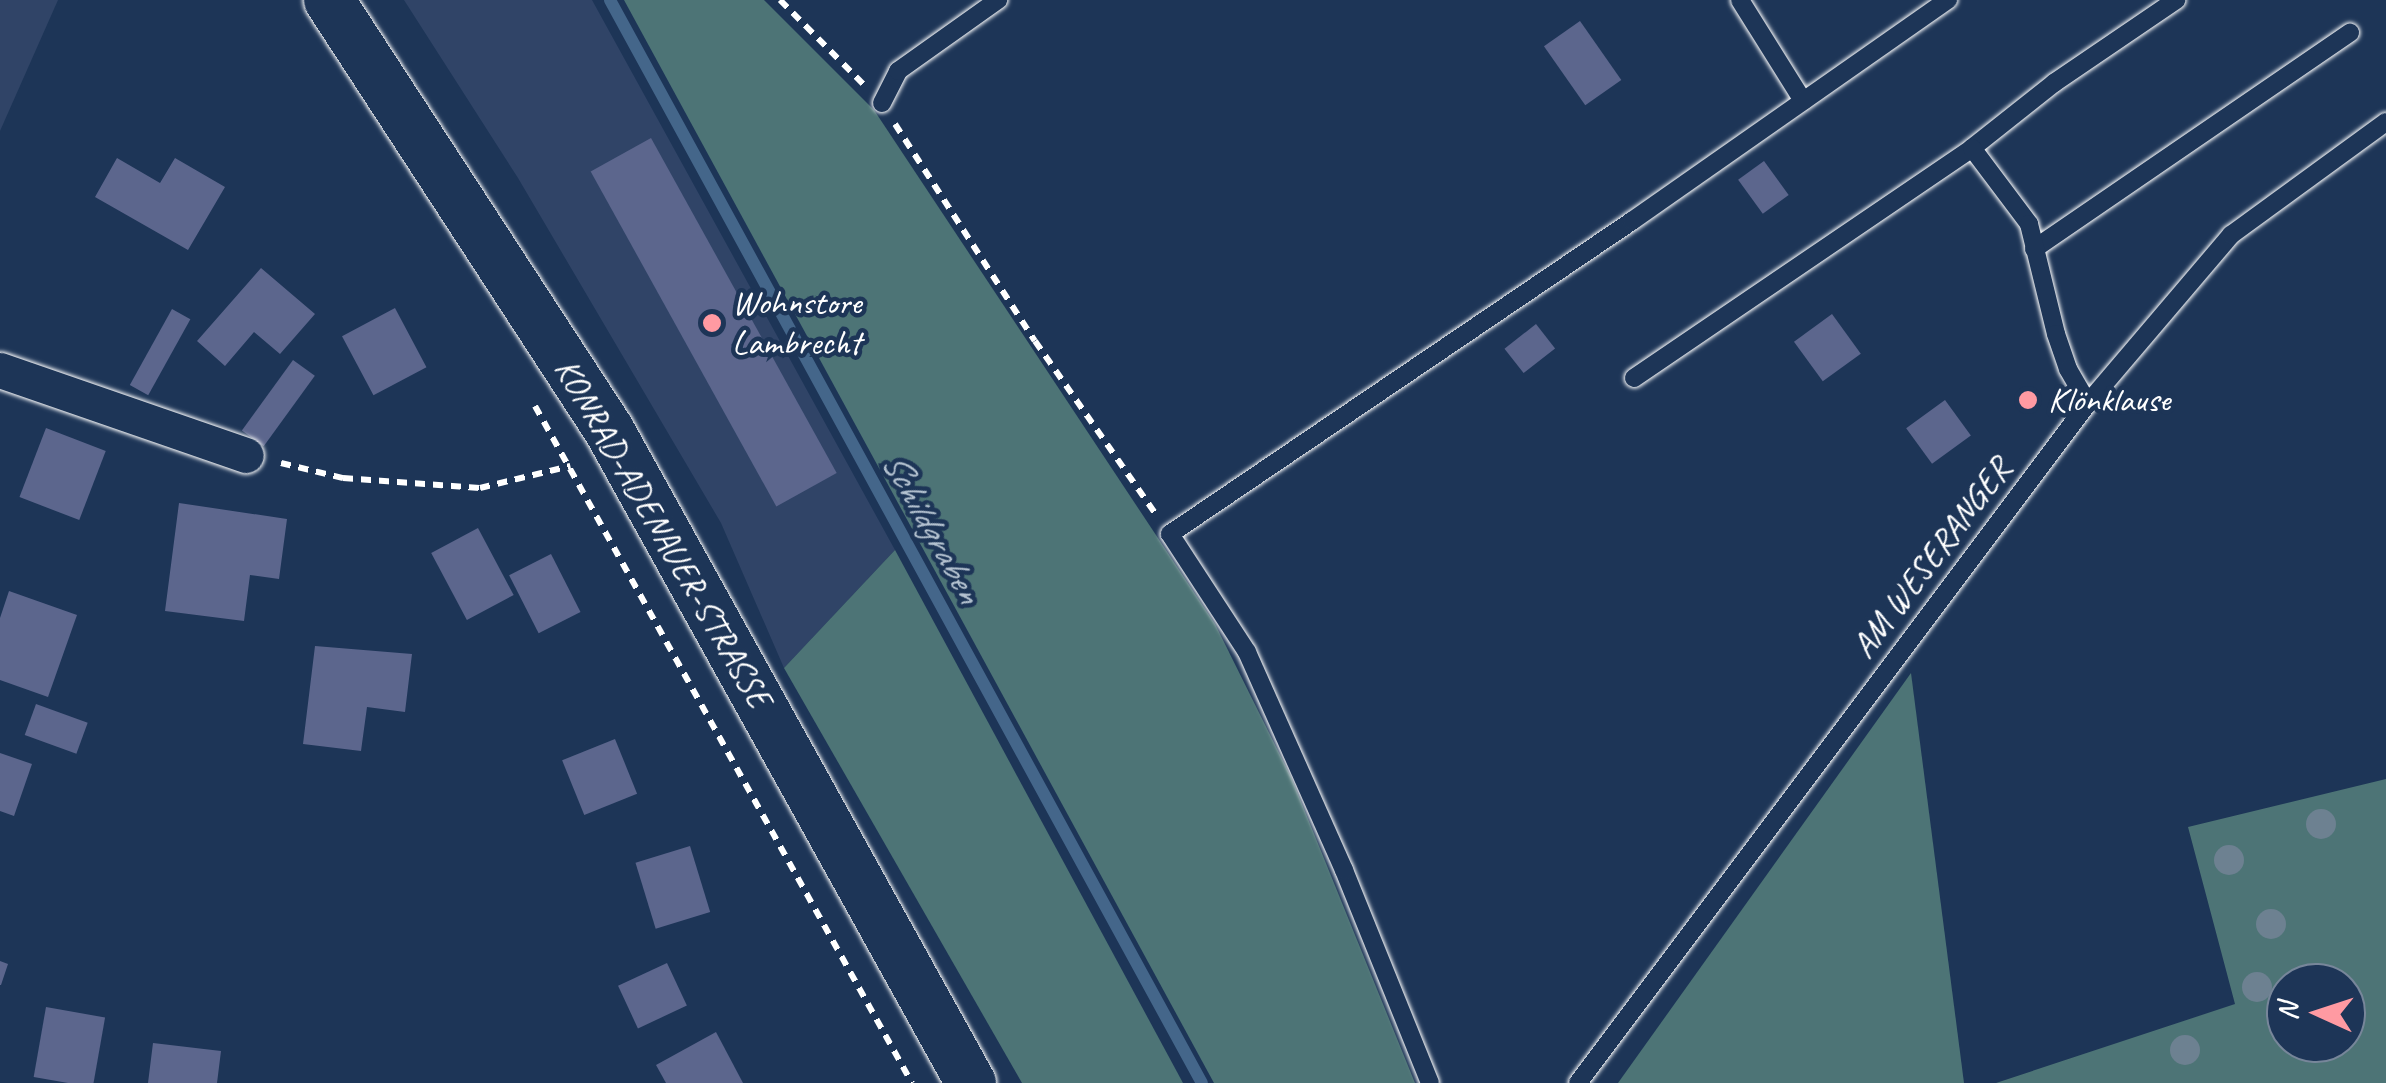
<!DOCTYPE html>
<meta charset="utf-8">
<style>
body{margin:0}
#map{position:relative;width:2386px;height:1083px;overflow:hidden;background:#1d3557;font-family:Caveat,sans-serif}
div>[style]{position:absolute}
.built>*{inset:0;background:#304467}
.green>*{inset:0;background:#4d7476}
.stream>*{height:12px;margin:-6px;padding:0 6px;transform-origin:6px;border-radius:6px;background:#44668a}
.building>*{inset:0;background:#5c668d;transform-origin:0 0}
.path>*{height:6px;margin-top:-3px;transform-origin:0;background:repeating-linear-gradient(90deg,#fff 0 10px,transparent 0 18px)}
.roads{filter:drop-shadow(0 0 2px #fff) drop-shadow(0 0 2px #fff)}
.lane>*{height:18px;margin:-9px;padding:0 9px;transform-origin:9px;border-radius:9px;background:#1d3557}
.street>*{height:35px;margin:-17.5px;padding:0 17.5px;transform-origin:17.5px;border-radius:17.5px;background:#1d3557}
.secondary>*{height:50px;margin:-25px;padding:0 25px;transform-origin:25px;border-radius:25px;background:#1d3557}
.trees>*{width:30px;height:30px;margin:-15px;border-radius:50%;background:#6d8191}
.dots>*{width:28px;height:28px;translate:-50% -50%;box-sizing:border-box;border:5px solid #1d3557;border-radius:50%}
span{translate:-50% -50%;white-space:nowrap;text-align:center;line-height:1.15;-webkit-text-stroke:9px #1d3557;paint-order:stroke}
.poi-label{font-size:35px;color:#fff}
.left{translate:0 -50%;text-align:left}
.street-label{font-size:35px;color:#fff}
.water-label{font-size:38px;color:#b4c2d0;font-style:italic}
.north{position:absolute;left:2266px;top:963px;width:100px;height:100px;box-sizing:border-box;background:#1d3557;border:2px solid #77869a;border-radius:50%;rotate:273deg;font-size:28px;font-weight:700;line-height:40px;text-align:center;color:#fff}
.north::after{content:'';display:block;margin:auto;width:35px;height:45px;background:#ff9aa2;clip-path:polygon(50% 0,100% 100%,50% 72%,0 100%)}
</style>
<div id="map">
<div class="built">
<i style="clip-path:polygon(0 0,58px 0,0 131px)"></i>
<i style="clip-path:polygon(404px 0,592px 0,895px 550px,784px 668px,721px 523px,518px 178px)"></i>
</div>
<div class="green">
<i style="clip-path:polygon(624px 0,764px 0,874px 110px,1215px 624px,1291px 777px,1415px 1083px,1214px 1083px)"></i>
<i style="clip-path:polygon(895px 550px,1183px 1083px,1022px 1083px,784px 668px)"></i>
<i style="clip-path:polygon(1911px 673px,1964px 1083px,1618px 1083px)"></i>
<i style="clip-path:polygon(evenodd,2386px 779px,2386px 1083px,1996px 1083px,2235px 1004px,2188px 827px,2386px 779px,2286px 983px,2346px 983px,2346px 1043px,2286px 1043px,2286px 983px)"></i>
</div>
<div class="stream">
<i style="left:610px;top:0;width:1234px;rotate:61.34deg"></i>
</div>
<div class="building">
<i style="left:1580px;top:21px;width:72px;height:44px;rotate:55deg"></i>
<i style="left:651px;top:138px;width:383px;height:69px;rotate:61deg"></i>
<i style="clip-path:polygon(117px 158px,160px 183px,175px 158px,225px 187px,188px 250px,95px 197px)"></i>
<i style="left:1764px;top:161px;width:42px;height:32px;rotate:54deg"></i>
<i style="clip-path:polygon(261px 268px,315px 314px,280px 354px,254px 332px,225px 366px,197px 341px)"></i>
<i style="left:395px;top:308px;width:67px;height:60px;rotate:62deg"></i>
<i style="left:172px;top:309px;width:21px;height:87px;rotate:29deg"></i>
<i style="left:1832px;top:314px;width:49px;height:47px;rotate:54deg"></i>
<i style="left:1536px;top:324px;width:31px;height:40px;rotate:52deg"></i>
<i style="left:293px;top:360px;width:27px;height:87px;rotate:36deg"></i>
<i style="left:1945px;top:400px;width:44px;height:48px;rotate:54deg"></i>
<i style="left:46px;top:428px;width:64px;height:74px;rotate:21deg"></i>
<i style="clip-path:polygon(179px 503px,287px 519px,279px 579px,250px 575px,244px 621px,165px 611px)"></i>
<i style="left:478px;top:528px;width:76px;height:53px;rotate:62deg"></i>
<i style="left:551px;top:554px;width:65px;height:47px;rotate:63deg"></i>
<i style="clip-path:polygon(9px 591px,77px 615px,48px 697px,0 680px,0 618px)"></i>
<i style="clip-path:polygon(315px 646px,412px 654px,405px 712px,367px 707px,361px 751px,303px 744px)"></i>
<i style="left:36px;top:704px;width:55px;height:33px;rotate:20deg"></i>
<i style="left:615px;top:739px;width:59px;height:57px;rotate:68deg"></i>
<i style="clip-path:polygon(0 753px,32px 764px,14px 816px,0 811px)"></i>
<i style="left:690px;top:846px;width:69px;height:57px;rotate:73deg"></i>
<i style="clip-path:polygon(0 961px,8px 964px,1px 985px,0 985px)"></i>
<i style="left:667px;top:963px;width:47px;height:54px;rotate:65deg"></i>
<i style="left:46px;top:1007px;width:60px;height:71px;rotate:10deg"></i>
<i style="clip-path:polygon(716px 1032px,743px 1083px,666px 1083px,656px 1065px)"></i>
<i style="clip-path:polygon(153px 1043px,221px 1051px,217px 1083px,148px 1083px)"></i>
</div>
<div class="path">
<i style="left:780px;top:0;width:118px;rotate:45.3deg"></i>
<i style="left:895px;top:124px;width:258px;rotate:57.2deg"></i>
<i style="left:1035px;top:341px;width:210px;rotate:55.1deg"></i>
<i style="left:535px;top:406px;width:775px;rotate:60.89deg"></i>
<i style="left:281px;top:463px;width:64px;rotate:13.6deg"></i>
<i style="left:343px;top:478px;width:137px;rotate:4.2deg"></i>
<i style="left:480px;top:488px;width:93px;rotate:-13.7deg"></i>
</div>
<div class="roads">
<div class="lane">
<i style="left:1740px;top:0;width:119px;rotate:58deg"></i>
<i style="left:882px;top:103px;width:36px;rotate:-63deg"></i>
<i style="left:898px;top:71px;width:123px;rotate:-35.4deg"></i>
<i style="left:1972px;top:148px;width:105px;rotate:-38.4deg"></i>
<i style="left:2054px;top:83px;width:148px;rotate:-34.2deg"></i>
<i style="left:2034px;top:249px;width:383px;rotate:-34.4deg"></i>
<i style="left:1634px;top:378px;width:409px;rotate:-34.2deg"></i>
<i style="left:1972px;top:148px;width:95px;rotate:53.1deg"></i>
<i style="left:2029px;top:224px;width:113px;rotate:76.2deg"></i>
<i style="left:2056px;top:334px;width:37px;rotate:71deg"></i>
<i style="left:2068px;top:369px;width:39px;rotate:60deg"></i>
<i style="left:1430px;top:1083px;width:230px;rotate:-112deg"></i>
<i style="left:1344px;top:870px;width:239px;rotate:-114deg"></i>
<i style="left:1247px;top:652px;width:141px;rotate:-123.1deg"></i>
<i style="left:1170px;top:534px;width:558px;rotate:-34.12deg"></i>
<i style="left:1632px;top:221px;width:386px;rotate:-35deg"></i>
<i style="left:1578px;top:1083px;width:850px;rotate:-53.13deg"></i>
<i style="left:2088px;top:403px;width:221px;rotate:-49.6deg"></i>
<i style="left:2231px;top:235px;width:192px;rotate:-36.1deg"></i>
</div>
<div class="street">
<i style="left:0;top:370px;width:260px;rotate:19.1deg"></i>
</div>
<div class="secondary">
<i style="left:329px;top:0;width:513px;rotate:56.93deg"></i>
<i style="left:609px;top:430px;width:747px;rotate:61deg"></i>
</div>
</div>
<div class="trees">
<i style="left:2321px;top:824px"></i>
<i style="left:2229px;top:860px"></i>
<i style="left:2271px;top:924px"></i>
<i style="left:2257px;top:987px"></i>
<i style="left:2185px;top:1050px"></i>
</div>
<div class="dots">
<i style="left:712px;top:323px;background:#ff9aa2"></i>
<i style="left:2028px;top:400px;background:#ff9aa2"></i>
</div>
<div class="poi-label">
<span class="left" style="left:732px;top:323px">Wohnstore<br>Lambrecht</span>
<span class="left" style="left:2048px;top:400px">Klönklause</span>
</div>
<div class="street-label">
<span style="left:663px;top:533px;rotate:60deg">KONRAD-ADENAUER-STRASSE</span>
<span style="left:1931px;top:558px;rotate:-53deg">AM WESERANGER</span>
</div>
<div class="water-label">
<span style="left:932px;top:527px;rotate:61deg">Schildgraben</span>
</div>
<div class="north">N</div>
</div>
